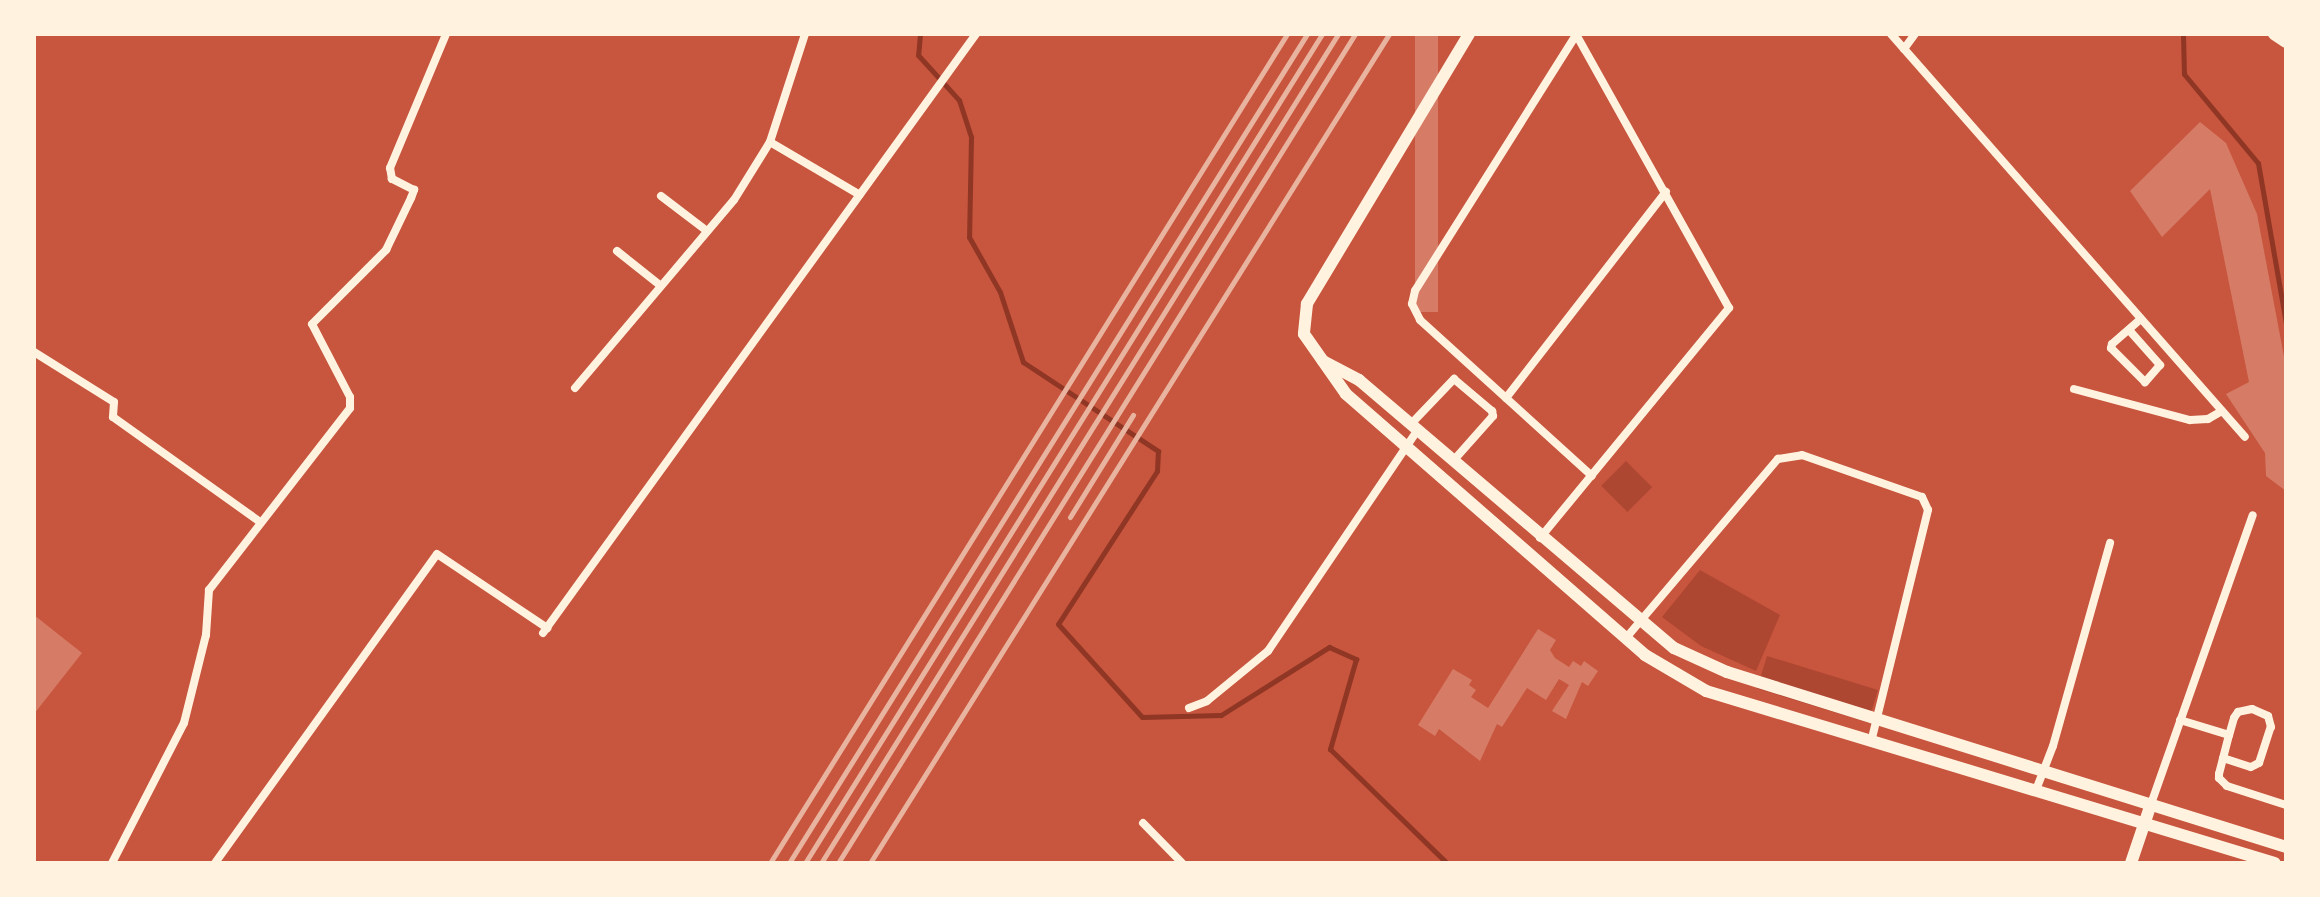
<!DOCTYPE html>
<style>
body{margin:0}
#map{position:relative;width:2320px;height:897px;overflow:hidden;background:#c8553d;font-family:"Alegreya Sans",sans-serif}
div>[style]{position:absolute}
.green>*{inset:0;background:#ae4732;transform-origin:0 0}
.stream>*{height:5px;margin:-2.5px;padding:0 2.5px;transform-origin:2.5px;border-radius:2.5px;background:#8f3625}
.building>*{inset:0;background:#d67c66;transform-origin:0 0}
.minor>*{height:8px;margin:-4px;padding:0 4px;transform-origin:4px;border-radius:4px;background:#fff3e0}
.tertiary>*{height:12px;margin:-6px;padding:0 6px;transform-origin:6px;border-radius:6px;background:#fff3e0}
.rail>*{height:5px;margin:-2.5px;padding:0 2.5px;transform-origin:2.5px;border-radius:2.5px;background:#e9b49f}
span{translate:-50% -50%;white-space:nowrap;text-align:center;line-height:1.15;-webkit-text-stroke:6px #fff3e0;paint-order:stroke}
.frame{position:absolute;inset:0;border:36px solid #fff3e0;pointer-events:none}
</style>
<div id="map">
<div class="green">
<i style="left:1626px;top:461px;width:37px;height:35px;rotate:45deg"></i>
<i style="clip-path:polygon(1700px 570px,1780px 615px,1756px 671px,1701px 646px,1662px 617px)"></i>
<i style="left:1767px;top:656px;width:116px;height:34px;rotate:17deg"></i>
</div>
<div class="stream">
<i style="left:920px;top:34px;width:21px;rotate:95deg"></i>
<i style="left:918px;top:55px;width:61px;rotate:47.7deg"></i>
<i style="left:959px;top:100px;width:39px;rotate:72deg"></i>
<i style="left:971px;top:137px;width:100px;rotate:91.1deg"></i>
<i style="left:969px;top:237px;width:63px;rotate:60.6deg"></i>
<i style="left:1000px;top:292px;width:74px;rotate:71.8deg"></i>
<i style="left:1023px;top:362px;width:162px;rotate:33.4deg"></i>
<i style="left:1158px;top:451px;width:20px;rotate:93deg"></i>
<i style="left:1157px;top:471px;width:182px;rotate:122.9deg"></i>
<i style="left:1058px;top:624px;width:125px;rotate:47.9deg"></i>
<i style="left:1142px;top:717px;width:79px;rotate:-1.5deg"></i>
<i style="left:1221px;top:715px;width:128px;rotate:-32.2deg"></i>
<i style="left:1329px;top:647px;width:30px;rotate:24deg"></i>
<i style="left:1356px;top:659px;width:94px;rotate:106.1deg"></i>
<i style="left:1330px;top:749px;width:163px;rotate:44.3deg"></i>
<i style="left:2183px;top:34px;width:40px;rotate:88.6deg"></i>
<i style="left:2184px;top:74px;width:116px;rotate:50.3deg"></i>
<i style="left:2258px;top:163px;width:162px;rotate:80.1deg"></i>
</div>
<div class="building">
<i style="left:1415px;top:34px;width:23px;height:278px"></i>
<i style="clip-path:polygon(2200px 122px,2226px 143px,2257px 214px,2286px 367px,2286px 491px,2266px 476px,2265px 453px,2226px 394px,2249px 382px,2210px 189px,2162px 237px,2130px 191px)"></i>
<i style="clip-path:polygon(34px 615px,82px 653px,34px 714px)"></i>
<i style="clip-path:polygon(1538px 629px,1556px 640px,1550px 650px,1555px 658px,1569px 667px,1573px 661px,1581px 666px,1584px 661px,1598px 671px,1588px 686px,1582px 682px,1566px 719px,1552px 711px,1569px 685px,1559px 679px,1546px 700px,1527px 688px,1502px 727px,1497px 724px,1480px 761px,1439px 729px,1435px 736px,1418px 725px,1453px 669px,1472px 680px,1469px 685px,1476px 690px,1471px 697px,1488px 708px)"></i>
</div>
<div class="minor">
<i style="left:805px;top:34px;width:114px;rotate:108deg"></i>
<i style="left:770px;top:142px;width:104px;rotate:30.5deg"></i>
<i style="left:1891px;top:34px;width:536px;rotate:48.7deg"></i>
<i style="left:1576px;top:35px;width:302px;rotate:122.2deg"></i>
<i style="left:1415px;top:291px;width:13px;rotate:103deg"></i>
<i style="left:1412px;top:304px;width:18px;rotate:63deg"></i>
<i style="left:1420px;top:320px;width:232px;rotate:42.2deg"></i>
<i style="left:1904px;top:49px;width:19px;rotate:-54deg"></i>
<i style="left:661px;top:196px;width:58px;rotate:37.3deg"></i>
<i style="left:617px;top:251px;width:56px;rotate:38.5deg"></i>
<i style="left:2129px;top:330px;width:47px;rotate:48.5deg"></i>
<i style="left:2160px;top:365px;width:23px;rotate:131deg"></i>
<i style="left:2145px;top:382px;width:48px;rotate:-135deg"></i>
<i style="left:2111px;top:348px;width:4px;rotate:-76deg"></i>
<i style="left:2112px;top:344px;width:38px;rotate:-41deg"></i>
<i style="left:34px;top:352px;width:94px;rotate:32deg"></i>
<i style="left:114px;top:402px;width:15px;rotate:94deg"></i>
<i style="left:113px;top:417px;width:179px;rotate:35.5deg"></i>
<i style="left:575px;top:388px;width:246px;rotate:-49.8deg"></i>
<i style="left:734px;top:200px;width:68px;rotate:-58.2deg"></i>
<i style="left:2074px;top:389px;width:120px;rotate:15deg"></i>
<i style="left:2190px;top:420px;width:18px;rotate:-3deg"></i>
<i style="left:2208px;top:419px;width:16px;rotate:-30deg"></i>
<i style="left:1506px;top:398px;width:261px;rotate:-52.2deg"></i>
<i style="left:1410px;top:425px;width:64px;rotate:-46.3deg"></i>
<i style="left:1454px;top:379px;width:50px;rotate:40.1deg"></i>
<i style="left:1492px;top:411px;width:5px;rotate:79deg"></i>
<i style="left:1493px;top:416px;width:60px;rotate:131.6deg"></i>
<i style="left:1540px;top:538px;width:298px;rotate:-50.6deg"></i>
<i style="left:1729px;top:308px;width:314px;rotate:-119.2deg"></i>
<i style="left:543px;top:633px;width:739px;rotate:-54.14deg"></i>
<i style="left:1626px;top:638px;width:235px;rotate:-49.7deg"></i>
<i style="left:1778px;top:459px;width:24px;rotate:-9deg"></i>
<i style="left:1802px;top:455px;width:127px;rotate:19.3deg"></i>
<i style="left:1922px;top:497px;width:14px;rotate:65deg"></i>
<i style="left:1928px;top:510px;width:239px;rotate:103.8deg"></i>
<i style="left:1189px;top:708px;width:19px;rotate:-21deg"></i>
<i style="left:1207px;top:701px;width:79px;rotate:-39.3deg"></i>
<i style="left:1268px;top:651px;width:266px;rotate:-55.9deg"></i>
<i style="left:2180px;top:720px;width:51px;rotate:17deg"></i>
<i style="left:2223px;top:758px;width:29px;rotate:18deg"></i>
<i style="left:2251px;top:767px;width:9px;rotate:-27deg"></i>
<i style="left:2259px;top:763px;width:38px;rotate:-72deg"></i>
<i style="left:2271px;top:727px;width:11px;rotate:-105deg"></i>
<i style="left:2268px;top:716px;width:17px;rotate:-156deg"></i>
<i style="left:2252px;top:709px;width:14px;rotate:168deg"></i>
<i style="left:2238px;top:712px;width:7px;rotate:124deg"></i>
<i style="left:2234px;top:718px;width:18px;rotate:106deg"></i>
<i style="left:2229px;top:735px;width:40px;rotate:104.4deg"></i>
<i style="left:2219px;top:774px;width:4px;rotate:90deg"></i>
<i style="left:2219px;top:778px;width:11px;rotate:45deg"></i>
<i style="left:2227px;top:786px;width:62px;rotate:17.9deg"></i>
<i style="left:2036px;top:790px;width:47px;rotate:-68.9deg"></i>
<i style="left:2053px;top:746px;width:211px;rotate:-74.3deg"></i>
<i style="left:2151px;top:804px;width:306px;rotate:-70.6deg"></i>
<i style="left:1143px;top:823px;width:56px;rotate:45.7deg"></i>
<i style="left:112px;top:863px;width:157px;rotate:-62.8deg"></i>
<i style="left:184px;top:723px;width:91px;rotate:-76deg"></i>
<i style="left:206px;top:635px;width:45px;rotate:-86.2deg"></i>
<i style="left:209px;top:590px;width:230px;rotate:-52.2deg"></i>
<i style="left:350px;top:408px;width:11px;rotate:-90deg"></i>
<i style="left:350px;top:397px;width:82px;rotate:-117.5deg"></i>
<i style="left:312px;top:324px;width:105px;rotate:-45deg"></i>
<i style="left:386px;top:250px;width:58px;rotate:-64.3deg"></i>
<i style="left:411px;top:198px;width:9px;rotate:-69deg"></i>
<i style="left:414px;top:190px;width:25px;rotate:-153deg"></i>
<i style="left:392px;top:179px;width:11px;rotate:-100deg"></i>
<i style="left:390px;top:168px;width:145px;rotate:-67.3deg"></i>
<i style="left:215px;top:863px;width:380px;rotate:-54.3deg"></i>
<i style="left:437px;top:554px;width:133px;rotate:33.9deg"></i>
</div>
<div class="tertiary">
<i style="left:1469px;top:34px;width:315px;rotate:121deg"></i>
<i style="left:1307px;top:304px;width:30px;rotate:96deg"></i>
<i style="left:1304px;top:334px;width:73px;rotate:55deg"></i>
<i style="left:1346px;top:394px;width:397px;rotate:41.1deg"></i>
<i style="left:1645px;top:655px;width:71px;rotate:30.5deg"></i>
<i style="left:1706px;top:691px;width:594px;rotate:16.82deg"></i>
<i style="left:2274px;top:34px;width:14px;rotate:34deg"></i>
<i style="left:1323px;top:361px;width:41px;rotate:27.8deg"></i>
<i style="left:1359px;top:380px;width:414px;rotate:40.4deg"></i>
<i style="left:1674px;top:648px;width:58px;rotate:24.4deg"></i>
<i style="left:1727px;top:672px;width:586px;rotate:17.38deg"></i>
<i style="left:2131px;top:863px;width:62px;rotate:-71.3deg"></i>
</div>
<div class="rail">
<i style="left:1070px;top:517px;width:120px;rotate:-58.3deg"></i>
<i style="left:770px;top:863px;width:977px;rotate:-58.05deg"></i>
<i style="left:789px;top:863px;width:978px;rotate:-58deg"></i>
<i style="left:805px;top:863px;width:977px;rotate:-58.05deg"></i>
<i style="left:821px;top:863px;width:977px;rotate:-58.05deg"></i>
<i style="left:838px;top:863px;width:977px;rotate:-58.05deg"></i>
<i style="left:870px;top:863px;width:978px;rotate:-57.95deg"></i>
</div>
<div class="frame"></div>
</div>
